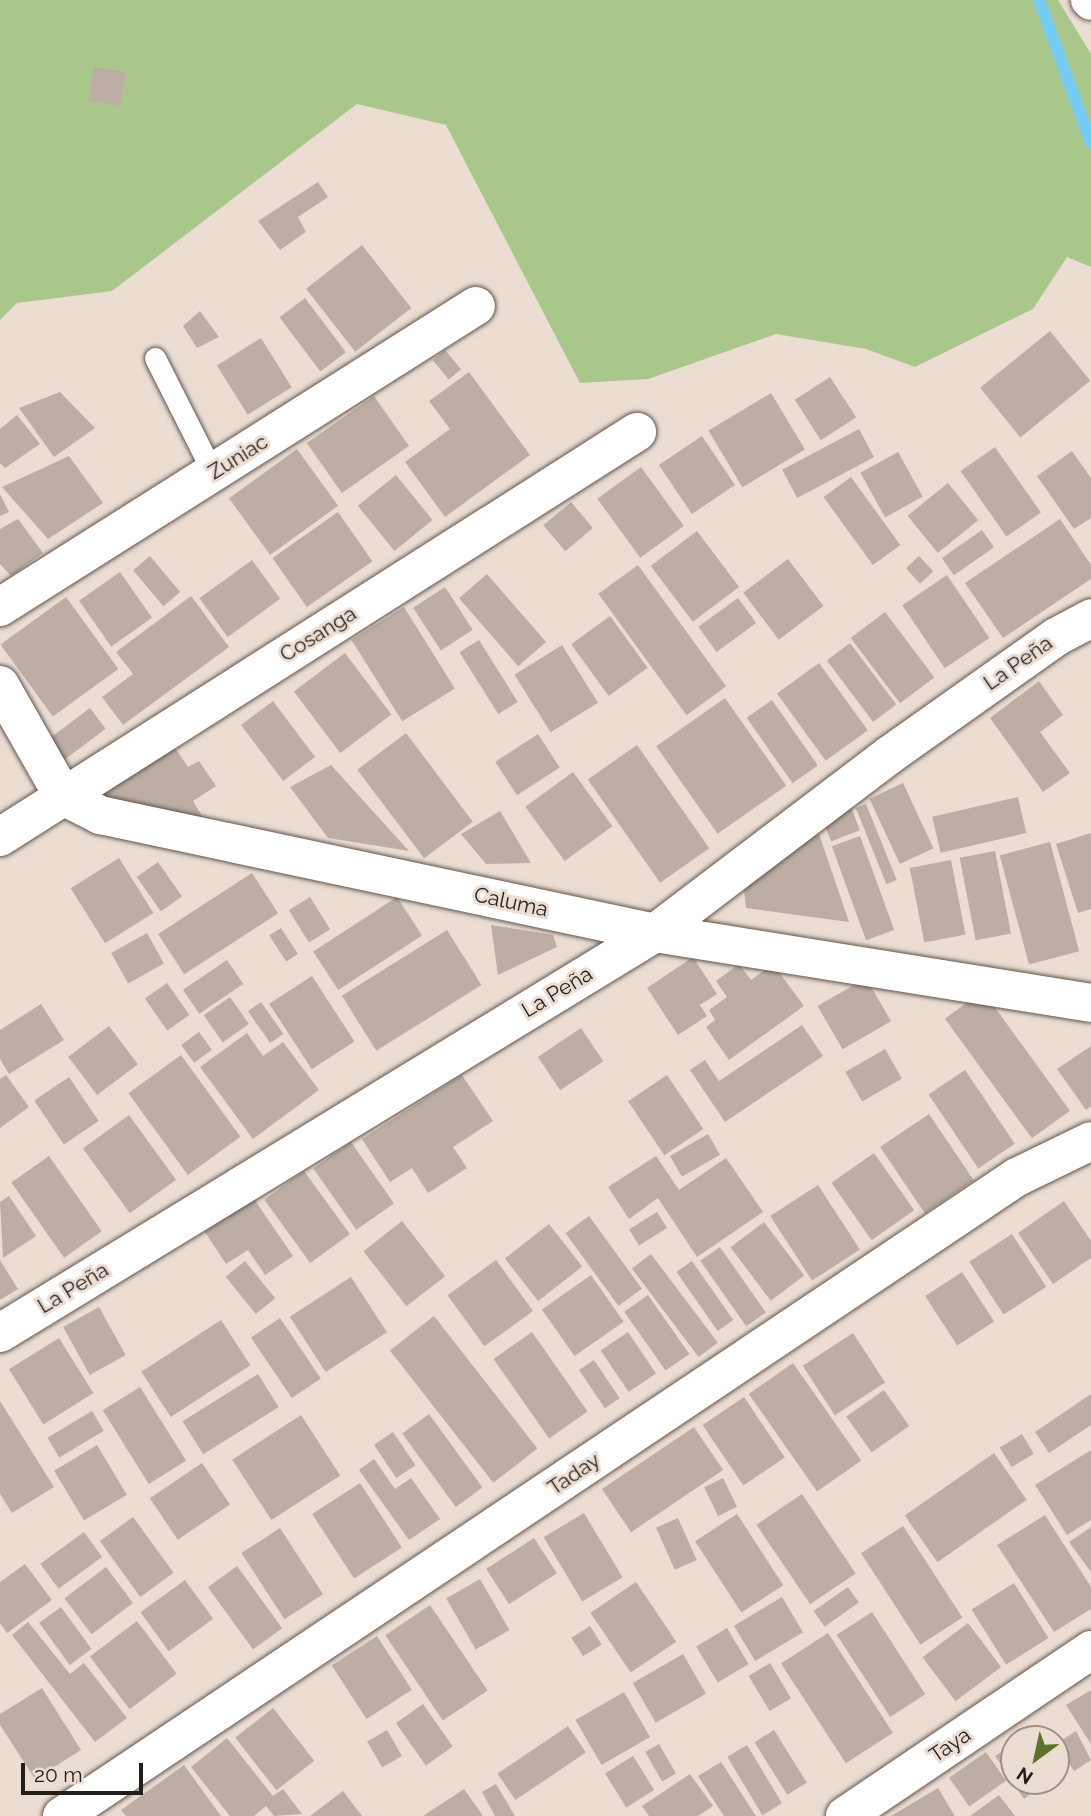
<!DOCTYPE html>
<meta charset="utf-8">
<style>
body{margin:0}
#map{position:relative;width:1091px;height:1816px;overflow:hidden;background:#ebddd2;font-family:Raleway,sans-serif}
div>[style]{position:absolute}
.green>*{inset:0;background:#aac78b}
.stream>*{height:12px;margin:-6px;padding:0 6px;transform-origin:6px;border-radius:6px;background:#74ccf5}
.building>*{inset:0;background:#bdaea5;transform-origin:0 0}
.roads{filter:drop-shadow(0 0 2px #61544c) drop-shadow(0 0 2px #61544c)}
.service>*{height:21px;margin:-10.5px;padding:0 10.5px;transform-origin:10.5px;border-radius:10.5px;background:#fff}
.minor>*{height:38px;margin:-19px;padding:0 19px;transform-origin:19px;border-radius:19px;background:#fff}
.tertiary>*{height:38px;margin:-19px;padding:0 19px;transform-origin:19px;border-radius:19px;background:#fff}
span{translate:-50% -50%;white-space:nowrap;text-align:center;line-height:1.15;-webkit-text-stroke:6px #ebddd2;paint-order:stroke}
.street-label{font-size:21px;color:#231e1a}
.north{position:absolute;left:1000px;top:1725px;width:70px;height:70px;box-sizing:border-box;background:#ebddd2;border:2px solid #9b9188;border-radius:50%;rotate:213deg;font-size:19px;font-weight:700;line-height:28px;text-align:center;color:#231e1a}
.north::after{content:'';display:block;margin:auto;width:24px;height:32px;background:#5a7528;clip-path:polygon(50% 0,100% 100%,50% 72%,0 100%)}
.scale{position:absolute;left:21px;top:1763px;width:122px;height:32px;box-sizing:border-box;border:4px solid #231e1a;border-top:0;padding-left:9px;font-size:21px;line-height:24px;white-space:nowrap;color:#231e1a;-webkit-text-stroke:5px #ebddd2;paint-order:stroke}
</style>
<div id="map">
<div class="green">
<i style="clip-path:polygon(0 0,1058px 0,1091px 54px,1091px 267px,1067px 257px,1033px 309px,915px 367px,866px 349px,776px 334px,648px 379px,580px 383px,446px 125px,357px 104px,112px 291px,17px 303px,0 320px)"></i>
</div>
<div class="stream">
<i style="left:1039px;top:0;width:152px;rotate:70deg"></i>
</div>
<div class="building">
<i style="left:94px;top:67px;width:32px;height:34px;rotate:9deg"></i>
<i style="clip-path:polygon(318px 182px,328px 197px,298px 217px,306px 232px,280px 250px,258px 221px)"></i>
<i style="left:362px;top:245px;width:80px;height:71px;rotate:52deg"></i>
<i style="left:305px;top:298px;width:68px;height:32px;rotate:53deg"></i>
<i style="clip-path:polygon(200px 311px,219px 337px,197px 348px,183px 326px)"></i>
<i style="left:1050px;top:331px;width:64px;height:90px;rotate:51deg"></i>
<i style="left:261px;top:338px;width:58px;height:52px;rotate:58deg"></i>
<i style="left:445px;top:350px;width:25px;height:16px;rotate:50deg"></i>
<i style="clip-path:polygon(469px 372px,530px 455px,445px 517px,405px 462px,450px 429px,429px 401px)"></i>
<i style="left:830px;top:377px;width:48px;height:42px;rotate:57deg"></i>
<i style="clip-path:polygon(60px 392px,95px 428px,54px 457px,19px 408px)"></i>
<i style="left:771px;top:393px;width:66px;height:73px;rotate:59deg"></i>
<i style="left:374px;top:396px;width:61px;height:82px;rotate:55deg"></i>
<i style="clip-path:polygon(17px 415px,40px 444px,5px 468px,0 463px,0 429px)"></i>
<i style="left:859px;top:429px;width:32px;height:87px;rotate:62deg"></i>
<i style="left:702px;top:436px;width:59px;height:52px;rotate:56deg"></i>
<i style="left:995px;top:447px;width:80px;height:42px;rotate:55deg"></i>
<i style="left:297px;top:449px;width:70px;height:84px;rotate:54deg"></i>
<i style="clip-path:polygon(1072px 451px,1091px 478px,1091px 518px,1074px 529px,1037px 476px)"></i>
<i style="left:898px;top:452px;width:51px;height:43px;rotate:61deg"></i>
<i style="clip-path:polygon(69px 456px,103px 503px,48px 539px,2px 487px)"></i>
<i style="left:641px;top:467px;width:73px;height:54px;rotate:54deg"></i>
<i style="left:396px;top:475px;width:58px;height:49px;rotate:51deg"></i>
<i style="left:851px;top:477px;width:84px;height:34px;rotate:54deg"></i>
<i style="left:948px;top:483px;width:48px;height:52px;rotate:51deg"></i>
<i style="clip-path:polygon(0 494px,9px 512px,0 516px)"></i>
<i style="left:571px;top:502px;width:34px;height:36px;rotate:50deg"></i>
<i style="left:338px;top:512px;width:60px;height:80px;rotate:55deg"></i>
<i style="clip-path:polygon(18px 519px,43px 553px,11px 576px,0 564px,0 529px)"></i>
<i style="clip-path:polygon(1060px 519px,1091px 565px,1091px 579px,1003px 638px,965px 583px)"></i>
<i style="left:982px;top:530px;width:21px;height:49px;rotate:55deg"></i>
<i style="left:697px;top:531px;width:70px;height:58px;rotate:53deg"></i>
<i style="left:150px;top:556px;width:47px;height:22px;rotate:50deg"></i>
<i style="left:919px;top:556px;width:21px;height:18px;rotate:47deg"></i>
<i style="left:788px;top:559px;width:59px;height:56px;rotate:53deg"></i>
<i style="left:252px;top:560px;width:48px;height:65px;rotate:54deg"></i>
<i style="left:638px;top:565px;width:150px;height:49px;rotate:54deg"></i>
<i style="left:120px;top:572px;width:56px;height:50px;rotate:55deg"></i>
<i style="left:487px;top:574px;width:90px;height:37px;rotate:49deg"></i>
<i style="left:947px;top:575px;width:76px;height:54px;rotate:56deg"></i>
<i style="left:445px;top:587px;width:51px;height:38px;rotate:57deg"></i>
<i style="clip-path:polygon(191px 596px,229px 647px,123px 725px,102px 697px,133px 674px,116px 652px)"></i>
<i style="left:66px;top:597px;width:89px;height:81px;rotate:54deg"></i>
<i style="left:738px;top:598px;width:31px;height:49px;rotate:54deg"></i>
<i style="left:404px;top:607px;width:96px;height:62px;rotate:58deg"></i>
<i style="left:885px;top:612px;width:82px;height:43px;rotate:53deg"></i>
<i style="left:610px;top:616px;width:64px;height:48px;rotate:54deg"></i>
<i style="left:479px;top:640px;width:73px;height:23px;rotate:58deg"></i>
<i style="left:850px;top:643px;width:77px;height:29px;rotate:53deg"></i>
<i style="left:562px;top:645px;width:68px;height:56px;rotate:58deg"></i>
<i style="left:345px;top:653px;width:77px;height:64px;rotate:53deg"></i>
<i style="left:819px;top:663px;width:83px;height:52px;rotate:54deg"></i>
<i style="clip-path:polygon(1039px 681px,1063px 715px,1040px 732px,1070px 773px,1043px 792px,990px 718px)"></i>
<i style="left:725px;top:698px;width:107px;height:84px;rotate:55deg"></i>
<i style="left:772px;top:700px;width:80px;height:31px;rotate:55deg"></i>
<i style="left:273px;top:701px;width:70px;height:40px;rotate:53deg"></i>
<i style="left:90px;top:708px;width:26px;height:55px;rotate:53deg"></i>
<i style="left:406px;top:733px;width:111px;height:61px;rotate:53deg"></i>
<i style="left:538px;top:734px;width:40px;height:51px;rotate:57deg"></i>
<i style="clip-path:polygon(173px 745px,188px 767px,199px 761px,216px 786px,193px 801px,208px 826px,108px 808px,100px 791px)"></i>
<i style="left:637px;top:745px;width:126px;height:60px;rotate:55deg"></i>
<i style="clip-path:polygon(331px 765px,409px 851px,328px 838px,290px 787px)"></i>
<i style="left:573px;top:772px;width:67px;height:59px;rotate:54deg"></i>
<i style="left:903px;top:783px;width:72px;height:37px;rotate:65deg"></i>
<i style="left:1018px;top:797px;width:37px;height:88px;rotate:77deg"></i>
<i style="left:866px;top:804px;width:82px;height:11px;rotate:68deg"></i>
<i style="left:851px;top:807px;width:25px;height:31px;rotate:69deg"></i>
<i style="clip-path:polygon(500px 811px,531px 863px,486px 864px,461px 834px)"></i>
<i style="clip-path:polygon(817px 828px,849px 922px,746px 908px,743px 879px)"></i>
<i style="clip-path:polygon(1091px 833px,1091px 909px,1078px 913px,1056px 844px)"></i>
<i style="left:860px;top:836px;width:100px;height:30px;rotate:70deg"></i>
<i style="left:1050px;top:842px;width:113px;height:52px;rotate:75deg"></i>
<i style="left:995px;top:851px;width:84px;height:36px;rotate:79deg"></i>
<i style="left:119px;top:858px;width:65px;height:57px;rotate:58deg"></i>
<i style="left:951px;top:860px;width:76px;height:42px;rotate:79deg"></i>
<i style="left:158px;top:862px;width:42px;height:26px;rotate:55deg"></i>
<i style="left:252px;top:873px;width:48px;height:112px;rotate:57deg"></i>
<i style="left:310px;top:897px;width:38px;height:25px;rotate:58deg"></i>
<i style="left:397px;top:897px;width:46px;height:100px;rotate:57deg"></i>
<i style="clip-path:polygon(491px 925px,553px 935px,557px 947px,498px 975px)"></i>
<i style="left:281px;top:928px;width:31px;height:14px;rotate:57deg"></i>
<i style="left:447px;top:930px;width:65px;height:124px;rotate:58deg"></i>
<i style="left:147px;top:933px;width:35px;height:41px;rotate:61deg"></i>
<i style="clip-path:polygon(693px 957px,717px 994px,700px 1005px,707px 1016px,678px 1035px,647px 988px)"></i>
<i style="left:227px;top:960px;width:29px;height:53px;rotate:56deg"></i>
<i style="clip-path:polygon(739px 964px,751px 980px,773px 964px,804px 1006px,729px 1060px,706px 1027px,715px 1020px,709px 1010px,727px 997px,716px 981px)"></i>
<i style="left:312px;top:976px;width:78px;height:51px;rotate:57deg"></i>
<i style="left:866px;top:978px;width:50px;height:56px;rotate:60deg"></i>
<i style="left:167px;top:983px;width:39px;height:27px;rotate:55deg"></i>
<i style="left:983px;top:991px;width:148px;height:47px;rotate:54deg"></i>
<i style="left:230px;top:997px;width:33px;height:32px;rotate:55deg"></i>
<i style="left:261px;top:1002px;width:39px;height:16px;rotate:55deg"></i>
<i style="clip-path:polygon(41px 1004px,64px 1040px,9px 1074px,0 1059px,0 1030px)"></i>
<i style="clip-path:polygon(802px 1025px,823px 1056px,725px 1122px,690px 1070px,705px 1060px,719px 1081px)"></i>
<i style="left:109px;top:1026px;width:48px;height:51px;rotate:53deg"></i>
<i style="left:581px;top:1028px;width:40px;height:52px;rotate:56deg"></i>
<i style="left:199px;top:1032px;width:22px;height:22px;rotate:54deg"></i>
<i style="clip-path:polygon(247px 1033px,263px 1056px,283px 1042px,319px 1090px,253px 1139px,200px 1067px)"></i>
<i style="clip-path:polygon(1091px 1046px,1091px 1106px,1086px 1110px,1057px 1069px)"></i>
<i style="left:885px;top:1049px;width:34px;height:46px;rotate:60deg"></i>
<i style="left:181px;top:1055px;width:101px;height:65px;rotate:54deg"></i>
<i style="left:965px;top:1070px;width:89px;height:44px;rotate:56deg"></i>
<i style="clip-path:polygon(6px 1075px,29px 1107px,0 1128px,0 1079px)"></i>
<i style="clip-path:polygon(462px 1075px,493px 1121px,453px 1147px,467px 1168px,428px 1193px,412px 1168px,390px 1182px,362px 1139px)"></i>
<i style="left:667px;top:1075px;width:65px;height:47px;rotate:56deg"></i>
<i style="left:69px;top:1077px;width:53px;height:42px;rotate:56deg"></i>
<i style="left:929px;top:1114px;width:80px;height:59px;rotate:56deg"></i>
<i style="left:129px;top:1115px;width:80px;height:57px;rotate:54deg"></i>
<i style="left:708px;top:1134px;width:24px;height:44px;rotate:60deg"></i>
<i style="left:351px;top:1142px;width:75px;height:46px;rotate:55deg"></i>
<i style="left:874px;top:1153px;width:70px;height:52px;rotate:55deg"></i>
<i style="left:49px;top:1156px;width:92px;height:46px;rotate:55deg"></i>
<i style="clip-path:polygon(656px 1156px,679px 1190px,726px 1158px,763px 1212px,697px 1257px,658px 1198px,629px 1219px,608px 1187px)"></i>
<i style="left:304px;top:1171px;width:78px;height:49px;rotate:54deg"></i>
<i style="left:818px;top:1185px;width:77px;height:57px;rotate:57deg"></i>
<i style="clip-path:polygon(9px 1196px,36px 1236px,3px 1258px,0 1202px)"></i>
<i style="clip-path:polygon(254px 1199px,293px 1256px,265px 1275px,248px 1250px,226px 1264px,205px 1232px)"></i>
<i style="clip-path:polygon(1064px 1201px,1091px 1241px,1091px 1258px,1053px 1284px,1018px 1233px)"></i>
<i style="left:657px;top:1212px;width:19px;height:33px;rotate:58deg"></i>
<i style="left:589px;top:1216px;width:90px;height:29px;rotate:54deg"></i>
<i style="left:402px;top:1221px;width:70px;height:49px;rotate:52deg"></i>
<i style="left:764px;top:1222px;width:67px;height:42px;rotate:53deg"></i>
<i style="left:549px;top:1224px;width:54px;height:56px;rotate:52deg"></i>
<i style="left:1012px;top:1234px;width:63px;height:51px;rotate:57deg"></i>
<i style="left:720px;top:1247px;width:80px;height:24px;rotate:55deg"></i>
<i style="left:651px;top:1254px;width:111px;height:24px;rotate:53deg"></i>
<i style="clip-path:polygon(0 1260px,18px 1289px,0 1300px)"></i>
<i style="left:496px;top:1260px;width:63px;height:60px;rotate:54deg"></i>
<i style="left:245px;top:1261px;width:48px;height:25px;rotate:51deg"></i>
<i style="left:692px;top:1261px;width:72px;height:19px;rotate:55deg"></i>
<i style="left:962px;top:1272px;width:59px;height:44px;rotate:57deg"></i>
<i style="left:591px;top:1275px;width:57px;height:60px;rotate:55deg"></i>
<i style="left:351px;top:1277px;width:66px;height:73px;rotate:57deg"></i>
<i style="left:648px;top:1295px;width:72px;height:29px;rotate:55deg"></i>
<i style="left:99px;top:1307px;width:55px;height:41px;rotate:61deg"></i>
<i style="left:434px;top:1316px;width:168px;height:56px;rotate:52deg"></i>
<i style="left:280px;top:1318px;width:73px;height:35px;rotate:56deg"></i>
<i style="left:221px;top:1320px;width:54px;height:95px;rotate:57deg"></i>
<i style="left:532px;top:1332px;width:97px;height:47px;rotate:55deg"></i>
<i style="left:628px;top:1332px;width:50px;height:33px;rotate:56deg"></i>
<i style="left:853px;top:1333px;width:59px;height:60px;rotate:57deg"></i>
<i style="left:59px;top:1338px;width:65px;height:59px;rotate:58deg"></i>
<i style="left:594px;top:1360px;width:46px;height:18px;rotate:56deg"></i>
<i style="left:793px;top:1363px;width:119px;height:54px;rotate:55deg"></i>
<i style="left:258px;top:1374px;width:39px;height:89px;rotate:58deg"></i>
<i style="left:140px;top:1387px;width:87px;height:44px;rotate:58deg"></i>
<i style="left:884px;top:1390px;width:44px;height:46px;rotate:55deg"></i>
<i style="clip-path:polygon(1091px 1394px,1091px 1425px,1049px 1453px,1035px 1432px)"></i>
<i style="left:744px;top:1397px;width:73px;height:50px;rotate:56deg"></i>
<i style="clip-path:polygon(0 1401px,54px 1487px,12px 1513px,0 1494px)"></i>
<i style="left:92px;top:1411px;width:23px;height:52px;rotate:59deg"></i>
<i style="left:429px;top:1414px;width:91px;height:33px;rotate:54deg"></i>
<i style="left:301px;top:1415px;width:72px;height:82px;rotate:57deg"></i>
<i style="left:694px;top:1427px;width:52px;height:111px;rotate:56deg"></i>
<i style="left:393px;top:1432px;width:40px;height:23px;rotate:56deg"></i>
<i style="left:1022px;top:1434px;width:23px;height:26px;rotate:59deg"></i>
<i style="left:97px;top:1445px;width:58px;height:50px;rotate:59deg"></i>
<i style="clip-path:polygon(1091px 1450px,1091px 1520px,1067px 1535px,1035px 1485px)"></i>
<i style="left:994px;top:1453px;width:57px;height:109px;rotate:55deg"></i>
<i style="clip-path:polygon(374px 1459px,395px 1489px,411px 1478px,440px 1519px,409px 1540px,359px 1470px)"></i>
<i style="left:202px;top:1463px;width:50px;height:63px;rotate:56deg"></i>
<i style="left:723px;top:1478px;width:32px;height:21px;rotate:64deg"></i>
<i style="left:360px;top:1483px;width:77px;height:57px;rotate:57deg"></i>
<i style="left:802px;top:1494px;width:96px;height:55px;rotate:56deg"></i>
<i style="left:584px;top:1513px;width:75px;height:47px;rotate:59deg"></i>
<i style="left:737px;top:1514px;width:85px;height:50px;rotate:57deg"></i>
<i style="clip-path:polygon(1045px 1515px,1091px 1587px,1091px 1609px,1054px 1632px,997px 1545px)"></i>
<i style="left:133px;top:1517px;width:69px;height:41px;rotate:54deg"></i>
<i style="left:678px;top:1518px;width:46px;height:24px;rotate:66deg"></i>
<i style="left:903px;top:1526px;width:109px;height:50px;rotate:57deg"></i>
<i style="clip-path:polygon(1091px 1527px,1091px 1572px,1069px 1542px)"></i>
<i style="left:280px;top:1528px;width:79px;height:46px;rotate:57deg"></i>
<i style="left:84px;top:1532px;width:31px;height:54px;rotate:54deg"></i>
<i style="left:534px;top:1538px;width:42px;height:57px;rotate:57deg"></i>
<i style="clip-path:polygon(25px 1564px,52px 1600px,7px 1633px,0 1623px,0 1582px)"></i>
<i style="left:237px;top:1566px;width:77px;height:36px;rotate:54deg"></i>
<i style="left:106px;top:1567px;width:45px;height:52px;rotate:53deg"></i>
<i style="left:480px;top:1579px;width:59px;height:39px;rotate:60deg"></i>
<i style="left:185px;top:1580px;width:48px;height:55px;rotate:54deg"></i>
<i style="left:636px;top:1582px;width:72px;height:55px;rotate:56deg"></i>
<i style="left:1014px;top:1583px;width:65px;height:50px;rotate:58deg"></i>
<i style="left:848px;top:1587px;width:19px;height:42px;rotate:55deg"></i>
<i style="left:782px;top:1597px;width:41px;height:56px;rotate:59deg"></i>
<i style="left:430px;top:1605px;width:103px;height:54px;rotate:56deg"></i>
<i style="left:61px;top:1607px;width:52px;height:27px;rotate:54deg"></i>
<i style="left:872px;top:1612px;width:98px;height:42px;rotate:57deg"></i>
<i style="left:137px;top:1621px;width:66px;height:59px;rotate:53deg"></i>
<i style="clip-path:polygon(28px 1622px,70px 1674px,84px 1663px,127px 1718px,95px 1742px,12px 1635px)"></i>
<i style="left:968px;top:1623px;width:55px;height:57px;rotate:53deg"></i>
<i style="left:590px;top:1626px;width:22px;height:22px;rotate:58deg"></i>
<i style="left:727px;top:1628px;width:42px;height:36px;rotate:59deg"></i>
<i style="left:828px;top:1633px;width:119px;height:56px;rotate:57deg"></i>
<i style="left:377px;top:1636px;width:64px;height:54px;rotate:57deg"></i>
<i style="left:683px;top:1654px;width:46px;height:58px;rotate:60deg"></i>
<i style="left:770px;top:1663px;width:41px;height:25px;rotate:59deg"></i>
<i style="clip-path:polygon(42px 1688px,81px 1750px,35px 1779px,0 1725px,0 1714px)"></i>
<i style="clip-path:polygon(1091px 1690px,1091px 1744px,1066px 1705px)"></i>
<i style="left:624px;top:1692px;width:52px;height:56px;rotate:60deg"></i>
<i style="left:423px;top:1704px;width:52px;height:33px;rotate:55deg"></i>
<i style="left:273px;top:1708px;width:67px;height:48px;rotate:52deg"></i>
<i style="left:568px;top:1726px;width:32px;height:85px;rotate:56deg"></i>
<i style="clip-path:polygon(1033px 1727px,1041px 1739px,1013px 1739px)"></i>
<i style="left:387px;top:1730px;width:30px;height:23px;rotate:60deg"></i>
<i style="left:774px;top:1730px;width:62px;height:23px;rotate:58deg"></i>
<i style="clip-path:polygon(1076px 1731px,1091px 1760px,1074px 1771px,1056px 1744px)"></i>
<i style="clip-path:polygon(227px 1738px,273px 1796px,283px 1789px,302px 1814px,274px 1816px,266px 1806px,254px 1816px,230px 1816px,191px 1767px)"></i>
<i style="left:659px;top:1744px;width:34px;height:16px;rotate:60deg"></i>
<i style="left:747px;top:1745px;width:68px;height:23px;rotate:59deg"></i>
<i style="clip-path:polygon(1008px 1748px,1014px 1758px,1014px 1781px,1030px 1781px,1036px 1790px,1024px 1799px,995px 1756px)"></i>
<i style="left:986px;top:1752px;width:35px;height:45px;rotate:55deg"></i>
<i style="left:633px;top:1756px;width:40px;height:33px;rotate:58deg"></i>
<i style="clip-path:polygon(721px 1762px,756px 1816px,724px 1816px,698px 1776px)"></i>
<i style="clip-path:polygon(1056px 1764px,1062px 1775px,1056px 1779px)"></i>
<i style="clip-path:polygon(184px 1765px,221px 1816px,126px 1816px,121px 1810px)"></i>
<i style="clip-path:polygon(690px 1774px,713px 1806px,698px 1816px,649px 1816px,642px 1806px)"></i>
<i style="clip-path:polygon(496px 1784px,515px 1816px,495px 1816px,482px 1792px)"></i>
<i style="clip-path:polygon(938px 1788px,955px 1816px,891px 1816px)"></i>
<i style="clip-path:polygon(464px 1789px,483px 1816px,423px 1816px)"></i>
<i style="clip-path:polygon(343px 1791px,362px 1816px,310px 1816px)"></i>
<i style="clip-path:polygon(999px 1795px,1015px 1816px,970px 1816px)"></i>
</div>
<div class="roads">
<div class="service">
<i style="left:155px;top:358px;width:129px;rotate:63.2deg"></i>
</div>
<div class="minor">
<i style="left:0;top:607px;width:563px;rotate:-32.31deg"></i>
<i style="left:0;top:685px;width:128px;rotate:60.4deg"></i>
<i style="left:63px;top:796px;width:42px;rotate:27.2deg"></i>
<i style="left:100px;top:815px;width:567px;rotate:12deg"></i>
<i style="left:655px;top:933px;width:442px;rotate:9.1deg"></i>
<i style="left:0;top:837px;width:755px;rotate:-32.45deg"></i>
<i style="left:0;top:1333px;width:767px;rotate:-31.41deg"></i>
<i style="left:655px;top:933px;width:293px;rotate:-37.2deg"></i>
<i style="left:888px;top:756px;width:206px;rotate:-35.3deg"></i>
<i style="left:1056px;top:637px;width:40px;rotate:-28deg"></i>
<i style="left:62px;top:1816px;width:1149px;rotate:-33.79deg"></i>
<i style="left:1017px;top:1177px;width:82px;rotate:-25.9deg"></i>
<i style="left:845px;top:1816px;width:297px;rotate:-34deg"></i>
</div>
<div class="tertiary">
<i style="left:1090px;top:0;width:1px;rotate:45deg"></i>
</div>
</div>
<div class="street-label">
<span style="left:238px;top:457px;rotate:-32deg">Zuniac</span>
<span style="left:318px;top:634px;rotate:-32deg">Cosanga</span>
<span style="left:1018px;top:663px;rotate:-35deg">La Peña</span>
<span style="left:511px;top:902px;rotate:12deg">Caluma</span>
<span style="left:557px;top:992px;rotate:-31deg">La Peña</span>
<span style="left:73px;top:1288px;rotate:-31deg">La Peña</span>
<span style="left:574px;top:1474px;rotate:-34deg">Taday</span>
<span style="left:950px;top:1745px;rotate:-34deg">Taya</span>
</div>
<div class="north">N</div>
<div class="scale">20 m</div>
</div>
